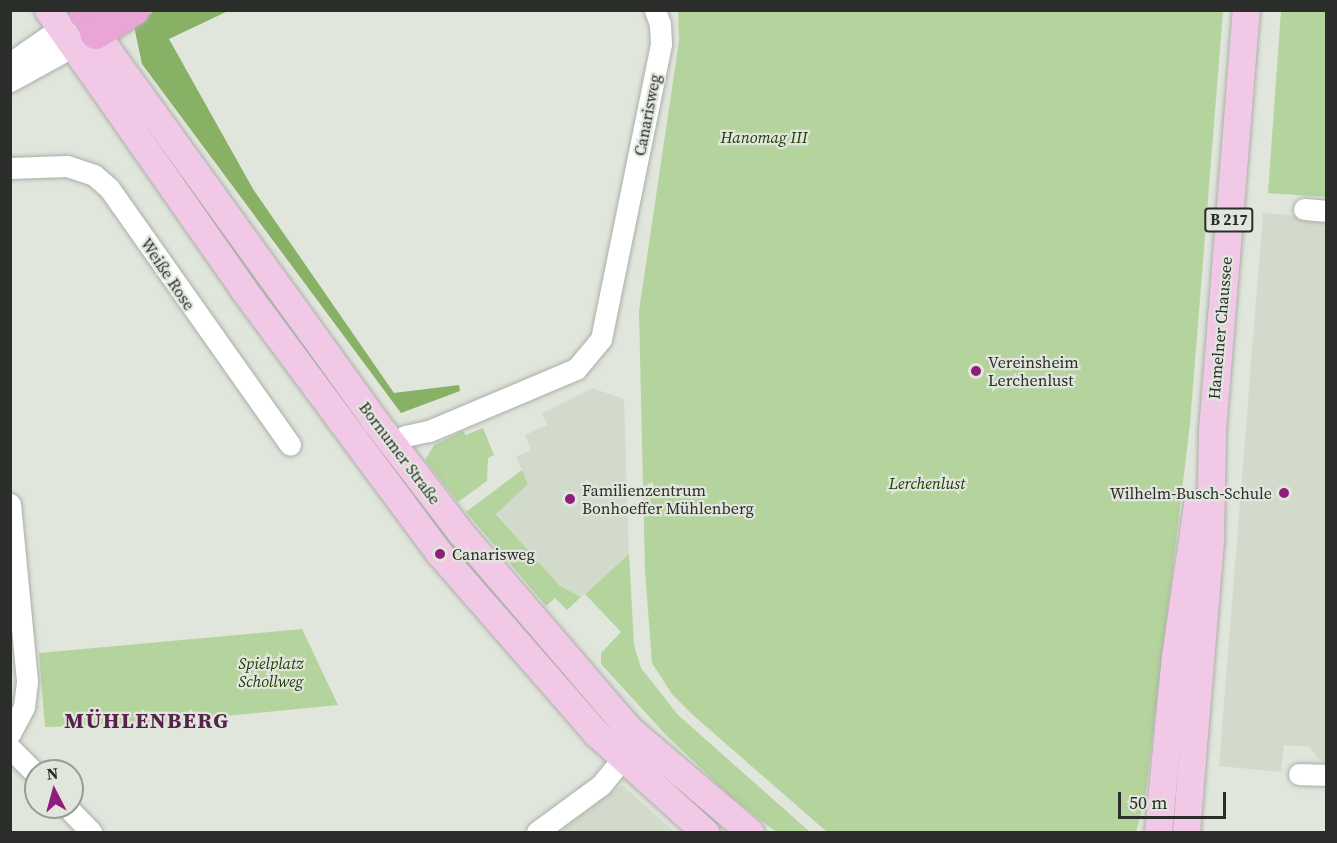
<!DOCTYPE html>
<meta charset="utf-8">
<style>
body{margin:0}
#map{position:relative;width:1337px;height:843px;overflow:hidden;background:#e1e6dd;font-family:"Source Serif 4",serif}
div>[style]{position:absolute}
.built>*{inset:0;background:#d2dbcb}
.green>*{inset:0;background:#b5d39d}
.forest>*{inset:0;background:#89b165}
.roads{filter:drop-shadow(0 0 2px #aaafa7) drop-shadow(0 0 2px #aaafa7)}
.minor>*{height:21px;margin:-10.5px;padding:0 10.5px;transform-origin:10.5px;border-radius:10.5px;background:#fff}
.major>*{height:27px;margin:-13.5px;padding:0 13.5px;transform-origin:13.5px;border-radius:13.5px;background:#f1c9e6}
.highway>*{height:32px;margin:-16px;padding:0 16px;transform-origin:16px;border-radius:16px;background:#e8a5d6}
.dots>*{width:16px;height:16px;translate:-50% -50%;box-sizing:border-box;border:3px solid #e1e6dd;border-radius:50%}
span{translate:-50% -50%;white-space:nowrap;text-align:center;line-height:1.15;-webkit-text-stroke:4.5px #e1e6dd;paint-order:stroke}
.shield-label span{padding:2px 4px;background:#e1e6dd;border:2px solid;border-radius:4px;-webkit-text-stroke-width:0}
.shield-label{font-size:15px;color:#2b2d2a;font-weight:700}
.street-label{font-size:16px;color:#2b2d2a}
.park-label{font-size:16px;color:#223b03;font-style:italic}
.poi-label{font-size:16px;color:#2b2d2a}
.left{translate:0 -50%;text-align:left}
.right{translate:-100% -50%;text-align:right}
.district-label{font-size:22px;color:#58214c;font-weight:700;letter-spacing:1.5px}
.frame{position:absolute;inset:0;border:12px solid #2b2d2a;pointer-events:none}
.north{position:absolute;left:24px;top:759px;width:60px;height:60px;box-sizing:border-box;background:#e1e6dd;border:2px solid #989c95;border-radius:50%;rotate:354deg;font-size:16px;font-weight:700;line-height:24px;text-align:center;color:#2b2d2a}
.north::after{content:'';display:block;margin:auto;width:21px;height:27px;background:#901c7b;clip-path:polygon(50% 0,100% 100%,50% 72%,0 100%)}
.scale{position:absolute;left:1118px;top:792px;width:108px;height:27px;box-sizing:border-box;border:3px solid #2b2d2a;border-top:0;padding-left:8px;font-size:18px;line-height:21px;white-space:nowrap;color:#2b2d2a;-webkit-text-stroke:4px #e1e6dd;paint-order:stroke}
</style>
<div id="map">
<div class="built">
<i style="clip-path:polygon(1263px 213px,1326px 218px,1326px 767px,1309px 747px,1284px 745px,1281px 772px,1219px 766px)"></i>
<i style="clip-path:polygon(592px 388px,624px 399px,629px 554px,581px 597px,560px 586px,496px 513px,528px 484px,516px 457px,531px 450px,525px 435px,547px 425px,542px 413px)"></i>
<i style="clip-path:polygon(622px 785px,675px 832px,559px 832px)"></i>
</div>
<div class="green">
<i style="clip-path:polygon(678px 11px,1223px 11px,1190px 424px,1145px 799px,1136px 832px,827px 832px,694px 716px,672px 694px,652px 663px,645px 571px,639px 311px,679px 41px)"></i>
<i style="clip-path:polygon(1281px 11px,1326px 11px,1326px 197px,1268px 193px)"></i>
<i style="clip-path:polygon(483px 428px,494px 455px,488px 458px,487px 481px,458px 502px,425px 460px,434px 445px,463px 431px,466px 435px)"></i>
<i style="clip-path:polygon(522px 470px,528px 484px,496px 514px,560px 586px,581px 597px,567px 610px,555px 598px,546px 606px,466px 512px)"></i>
<i style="clip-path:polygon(629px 554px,634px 645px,641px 668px,678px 715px,810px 832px,776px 832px,730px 796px,666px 735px,601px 664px,601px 653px,621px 632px,585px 594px)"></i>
<i style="clip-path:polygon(302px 629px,338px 705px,142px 724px,45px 727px,39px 653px)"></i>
</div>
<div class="forest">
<i style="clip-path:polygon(154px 11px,228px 11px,169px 39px,253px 189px,394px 393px,459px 385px,460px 391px,401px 413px,142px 64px,134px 26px)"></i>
</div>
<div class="roads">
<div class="minor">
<i style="left:10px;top:63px;width:60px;rotate:-34.8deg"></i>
<i style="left:10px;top:81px;width:71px;rotate:-28.7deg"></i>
<i style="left:10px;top:168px;width:57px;rotate:-2deg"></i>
<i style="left:67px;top:166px;width:28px;rotate:18deg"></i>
<i style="left:94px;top:175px;width:20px;rotate:41deg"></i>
<i style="left:109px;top:188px;width:314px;rotate:54.8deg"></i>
<i style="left:1304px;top:209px;width:22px;rotate:5deg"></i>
<i style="left:405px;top:436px;width:25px;rotate:-12deg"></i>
<i style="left:429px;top:431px;width:160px;rotate:-22.9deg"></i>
<i style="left:576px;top:369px;width:39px;rotate:-50deg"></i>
<i style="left:601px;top:339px;width:301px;rotate:-78.5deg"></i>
<i style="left:661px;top:44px;width:20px;rotate:-93deg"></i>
<i style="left:660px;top:24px;width:15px;rotate:-110deg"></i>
<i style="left:10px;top:504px;width:179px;rotate:84.5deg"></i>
<i style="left:27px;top:682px;width:25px;rotate:97deg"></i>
<i style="left:24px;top:707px;width:30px;rotate:118deg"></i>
<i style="left:10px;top:748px;width:37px;rotate:45deg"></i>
<i style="left:1299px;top:774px;width:27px;rotate:2deg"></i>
<i style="left:67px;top:807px;width:35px;rotate:46deg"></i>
<i style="left:537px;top:832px;width:79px;rotate:-36.3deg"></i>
<i style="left:601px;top:785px;width:50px;rotate:-50.6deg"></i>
</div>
<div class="major">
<i style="left:48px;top:10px;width:340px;rotate:55deg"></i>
<i style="left:243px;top:289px;width:330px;rotate:53.4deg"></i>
<i style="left:440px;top:554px;width:239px;rotate:48.9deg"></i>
<i style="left:597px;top:734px;width:146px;rotate:42.2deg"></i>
<i style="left:86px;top:14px;width:44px;rotate:58.8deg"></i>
<i style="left:109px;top:52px;width:455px;rotate:54.2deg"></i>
<i style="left:375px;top:421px;width:141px;rotate:52.5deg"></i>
<i style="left:461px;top:533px;width:258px;rotate:49.4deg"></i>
<i style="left:629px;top:729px;width:159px;rotate:40.4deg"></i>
<i style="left:1158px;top:832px;width:176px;rotate:-84.5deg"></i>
<i style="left:1175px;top:657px;width:154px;rotate:-81.8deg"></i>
<i style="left:1186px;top:832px;width:296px;rotate:-85.3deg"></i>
<i style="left:1210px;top:537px;width:107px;rotate:-88.9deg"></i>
<i style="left:1212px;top:430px;width:421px;rotate:-85.4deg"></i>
</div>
<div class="highway">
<i style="left:85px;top:13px;width:7px;rotate:-27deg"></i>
<i style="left:96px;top:33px;width:44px;rotate:-31.9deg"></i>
</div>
</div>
<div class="dots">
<i style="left:976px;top:371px;background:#901c7b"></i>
<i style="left:1284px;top:493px;background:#901c7b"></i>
<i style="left:570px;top:499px;background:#901c7b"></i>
<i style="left:440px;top:554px;background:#901c7b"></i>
</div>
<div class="shield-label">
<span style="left:1229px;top:220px">B 217</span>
</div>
<div class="street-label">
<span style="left:647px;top:115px;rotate:-79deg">Canarisweg</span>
<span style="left:168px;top:274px;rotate:56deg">Weiße Rose</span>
<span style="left:1220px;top:328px;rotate:-85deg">Hamelner Chaussee</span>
<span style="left:400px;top:453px;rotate:53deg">Bornumer Straße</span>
</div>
<div class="park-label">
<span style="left:764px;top:137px">Hanomag III</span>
<span style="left:927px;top:483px">Lerchenlust</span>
<span style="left:271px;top:672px">Spielplatz<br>Schollweg</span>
</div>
<div class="poi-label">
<span class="left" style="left:988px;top:371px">Vereinsheim<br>Lerchenlust</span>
<span class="left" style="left:582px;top:499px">Familienzentrum<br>Bonhoeffer Mühlenberg</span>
<span class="right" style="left:1272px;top:493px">Wilhelm-Busch-Schule</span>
<span class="left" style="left:452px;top:554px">Canarisweg</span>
</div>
<div class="district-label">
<span style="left:147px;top:721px">MÜHLENBERG</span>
</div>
<div class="frame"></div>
<div class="north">N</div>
<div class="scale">50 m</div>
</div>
